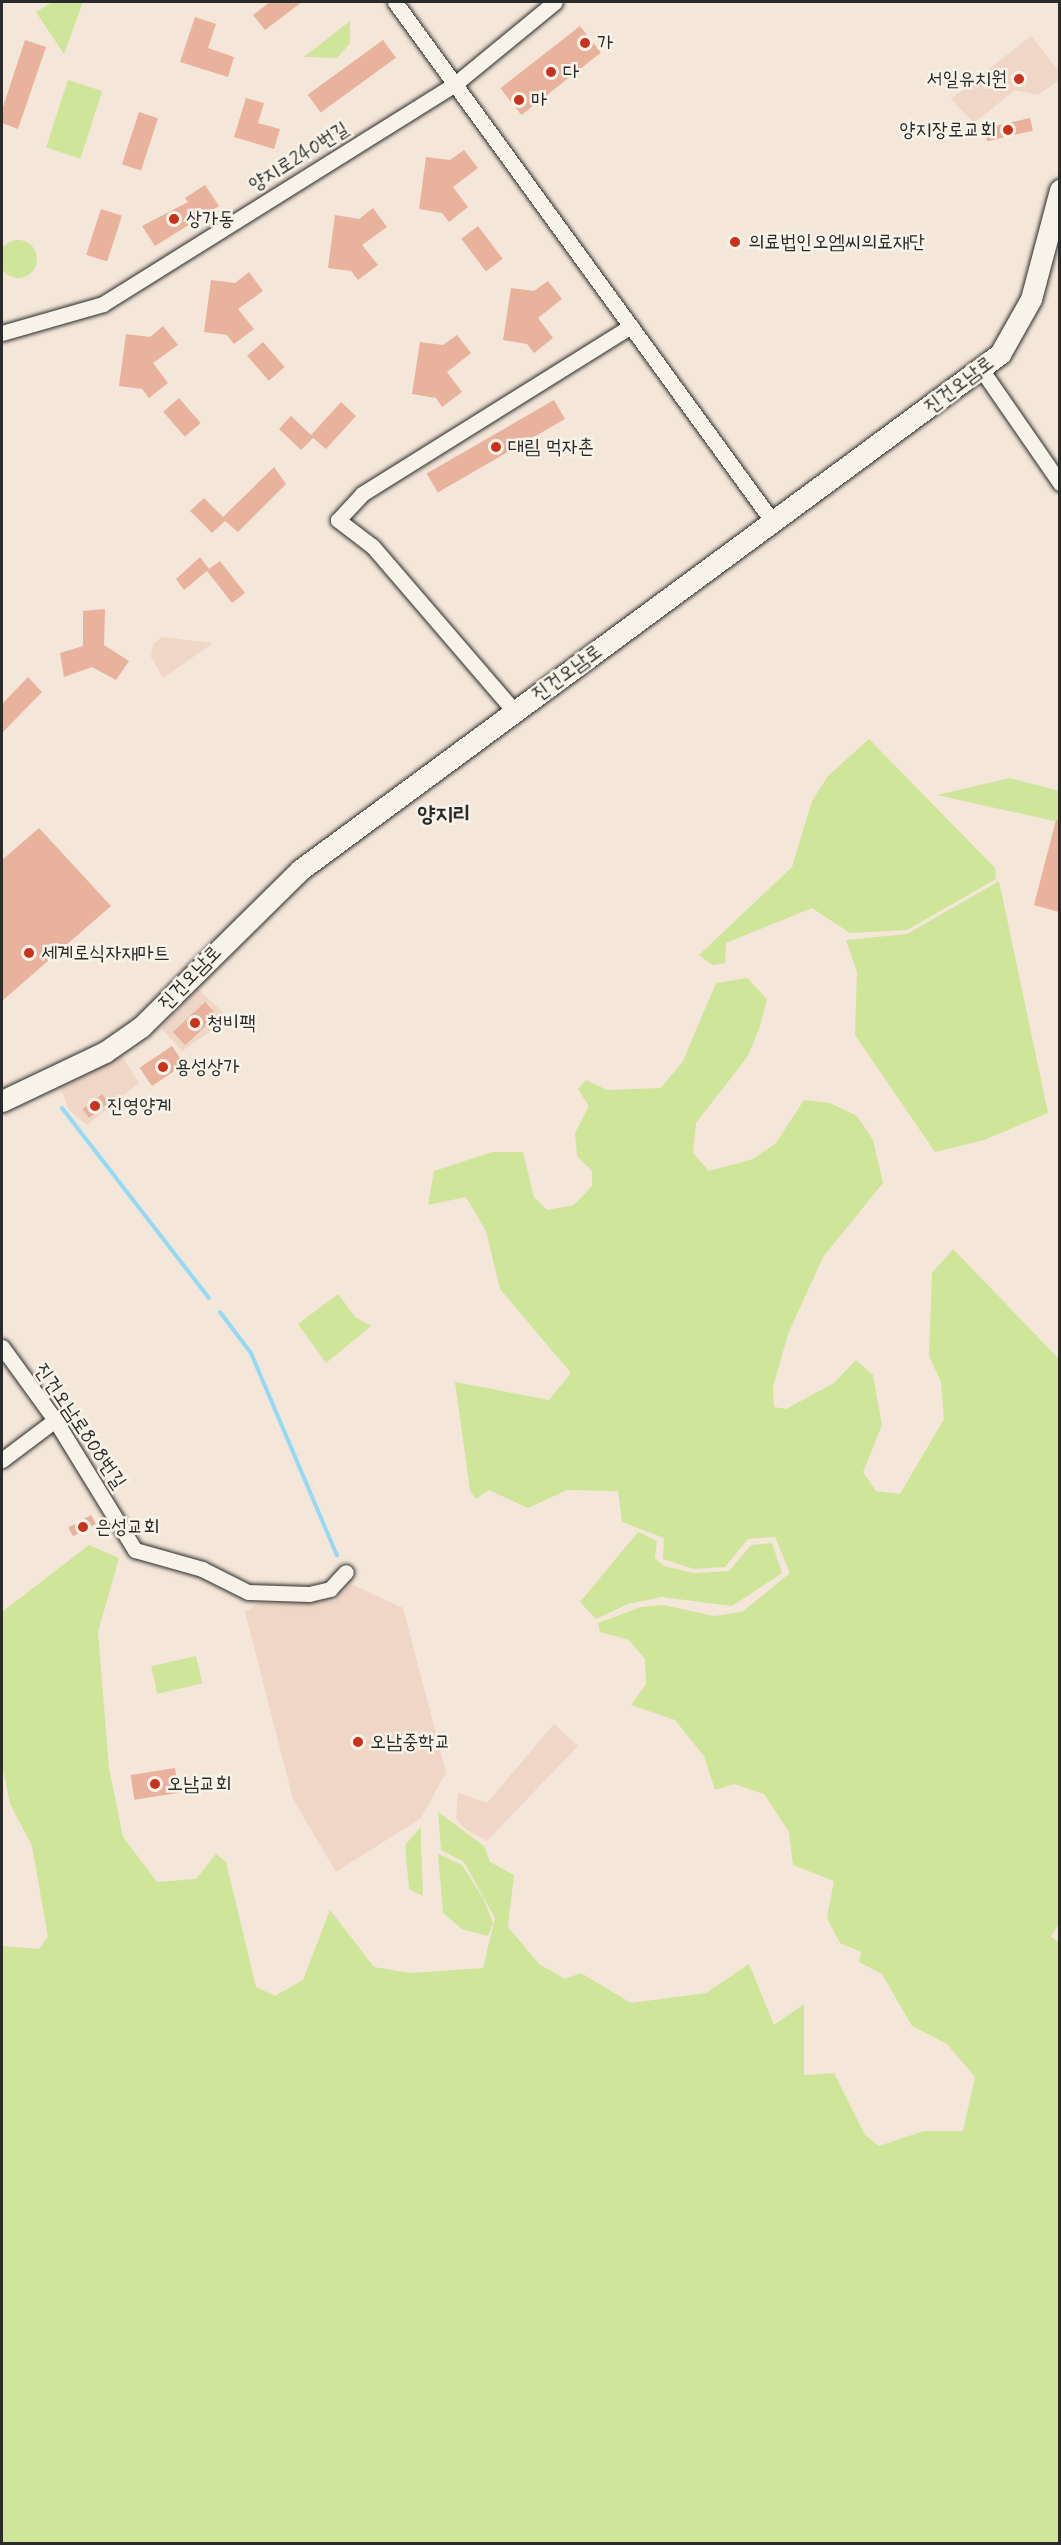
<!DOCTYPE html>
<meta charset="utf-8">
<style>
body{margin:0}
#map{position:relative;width:1061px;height:2545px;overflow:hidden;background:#f4e6d9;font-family:Mynerve,"Poor Story",sans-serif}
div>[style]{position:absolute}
.built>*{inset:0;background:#f0d6c7}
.green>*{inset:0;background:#cfe59a;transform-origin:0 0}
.round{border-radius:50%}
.stream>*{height:4px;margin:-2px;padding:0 2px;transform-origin:2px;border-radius:2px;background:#94d9f6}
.building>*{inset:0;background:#e8b29d;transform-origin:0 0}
.roads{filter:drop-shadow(0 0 2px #2b2b2b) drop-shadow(0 0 2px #2b2b2b)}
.minor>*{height:15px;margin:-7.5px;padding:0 7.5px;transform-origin:7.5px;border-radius:7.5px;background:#f7f3e8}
.secondary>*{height:21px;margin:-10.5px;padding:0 10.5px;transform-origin:10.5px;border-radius:10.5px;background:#f7f3e8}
.dots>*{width:16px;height:16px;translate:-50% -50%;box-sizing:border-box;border:3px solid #f7f3e8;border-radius:50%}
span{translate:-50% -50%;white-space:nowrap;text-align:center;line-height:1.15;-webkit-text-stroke:5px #f7f3e8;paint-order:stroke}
.poi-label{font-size:20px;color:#2b2b2b}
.left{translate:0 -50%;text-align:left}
.right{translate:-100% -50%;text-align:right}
.street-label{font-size:20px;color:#2b2b2b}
.quarter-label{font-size:22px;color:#2b2b2b;font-weight:700}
.frame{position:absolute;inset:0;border:3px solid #2b2b2b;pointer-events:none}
</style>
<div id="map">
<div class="built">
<i style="clip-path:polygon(1031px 36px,1059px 71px,1059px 80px,1038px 95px,1015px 90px,974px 123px,951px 99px)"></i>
<i style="clip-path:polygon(162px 637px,213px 643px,163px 678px,151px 657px,153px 644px)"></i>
<i style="clip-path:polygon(198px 989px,229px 1018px,182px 1051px,161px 1028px)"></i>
<i style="clip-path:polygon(122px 1056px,139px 1083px,87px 1125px,69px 1110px,61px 1088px)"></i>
<i style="clip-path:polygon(351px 1584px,403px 1608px,446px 1772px,421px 1818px,336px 1872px,293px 1799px,245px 1612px,259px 1603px,335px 1601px)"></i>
<i style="clip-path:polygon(554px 1724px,578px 1746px,487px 1841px,464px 1828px,456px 1818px,458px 1793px,487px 1803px)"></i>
</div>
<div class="green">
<i style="clip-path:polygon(52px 2px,83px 2px,64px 54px,36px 12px)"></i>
<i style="clip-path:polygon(350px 21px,350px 43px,337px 58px,304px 57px)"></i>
<i style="left:68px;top:80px;width:36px;height:71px;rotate:18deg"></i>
<i class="round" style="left:-1px;top:240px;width:38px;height:38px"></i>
<i style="clip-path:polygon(869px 739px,995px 868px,996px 879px,907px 930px,850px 933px,812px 908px,726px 943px,725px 963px,712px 965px,699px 955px,792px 867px,812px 801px,828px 776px)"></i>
<i style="clip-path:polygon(1010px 778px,1059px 791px,1059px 822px,937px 795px)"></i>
<i style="clip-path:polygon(999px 881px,1048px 1113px,984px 1140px,935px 1152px,855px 1035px,857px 972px,846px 940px,907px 934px)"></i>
<i style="clip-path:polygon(747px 978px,767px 999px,760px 1026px,748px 1056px,696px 1123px,693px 1153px,709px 1171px,753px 1159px,776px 1143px,804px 1100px,830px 1103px,857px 1116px,873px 1140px,883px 1183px,823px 1257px,788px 1334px,773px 1387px,774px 1407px,786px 1409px,834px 1383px,856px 1360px,873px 1375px,882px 1425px,863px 1472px,876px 1491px,900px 1494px,944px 1419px,941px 1382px,929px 1356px,932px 1273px,953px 1249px,1059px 1359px,1060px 1922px,1051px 1937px,1060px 1943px,1059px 2543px,2px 2543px,2px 1946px,39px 1949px,48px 1937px,32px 1846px,10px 1804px,2px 1764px,2px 1612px,89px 1545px,119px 1558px,98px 1632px,109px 1768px,123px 1837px,157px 1882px,196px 1879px,216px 1854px,226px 1862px,256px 1987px,275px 1996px,303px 1980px,330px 1910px,374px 1967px,411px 1973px,483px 1968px,495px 1918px,464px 1862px,441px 1850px,438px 1812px,484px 1846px,490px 1862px,514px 1875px,508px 1927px,539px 1964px,565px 1979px,581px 1973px,631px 2003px,706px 1993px,749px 1964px,774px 2025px,804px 2004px,804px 2075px,834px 2073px,865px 2135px,879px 2146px,924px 2131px,963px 2131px,975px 2077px,947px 2044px,912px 2026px,882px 1974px,859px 1962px,861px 1952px,840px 1943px,827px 1918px,834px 1881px,793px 1865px,789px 1832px,764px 1794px,734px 1784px,715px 1790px,704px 1756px,675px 1720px,631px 1705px,646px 1684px,645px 1659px,629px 1640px,600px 1632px,598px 1623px,641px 1607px,663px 1605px,714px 1616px,742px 1612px,790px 1573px,775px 1537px,748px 1539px,725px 1567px,694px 1569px,663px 1559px,664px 1538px,622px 1522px,618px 1491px,567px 1490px,528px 1508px,489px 1490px,476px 1499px,470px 1490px,455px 1382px,549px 1400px,571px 1373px,500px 1289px,486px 1231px,466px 1197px,428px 1205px,434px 1171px,492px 1152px,523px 1152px,534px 1197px,547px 1210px,574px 1205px,592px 1186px,592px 1171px,577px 1156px,575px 1133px,589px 1106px,578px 1089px,586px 1080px,607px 1090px,661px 1088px,683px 1061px,716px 983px)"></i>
<i style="clip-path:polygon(338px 1294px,355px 1317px,371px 1326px,326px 1363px,298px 1324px)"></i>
<i style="clip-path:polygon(638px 1532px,657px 1541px,655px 1558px,664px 1566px,694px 1573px,729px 1571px,751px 1545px,772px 1543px,782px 1573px,732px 1606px,662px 1597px,628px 1604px,596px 1619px,580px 1602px)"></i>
<i style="left:196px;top:1656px;width:28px;height:46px;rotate:77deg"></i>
<i style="clip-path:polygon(421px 1827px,421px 1845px,423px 1896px,409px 1889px,405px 1845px)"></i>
<i style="clip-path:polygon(438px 1854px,462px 1865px,483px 1898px,493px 1923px,488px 1936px,462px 1929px,443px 1913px)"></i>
</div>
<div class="stream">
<i style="left:62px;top:1108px;width:240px;rotate:52.3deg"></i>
<i style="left:220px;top:1312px;width:51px;rotate:52.9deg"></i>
<i style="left:251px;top:1353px;width:220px;rotate:67deg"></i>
</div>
<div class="building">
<i style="clip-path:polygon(270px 2px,302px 2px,265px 30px,253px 15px)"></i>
<i style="clip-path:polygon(195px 17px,216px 24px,208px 48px,234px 57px,228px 77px,180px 62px)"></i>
<i style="left:580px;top:26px;width:34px;height:101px;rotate:52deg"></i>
<i style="clip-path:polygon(25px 40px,46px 47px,18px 129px,2px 123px,2px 110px)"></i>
<i style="left:383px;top:40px;width:22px;height:93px;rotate:54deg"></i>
<i style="clip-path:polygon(246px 98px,264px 103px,258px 123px,280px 129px,274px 149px,234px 137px)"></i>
<i style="left:139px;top:112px;width:20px;height:55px;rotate:18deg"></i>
<i style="left:1030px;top:118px;width:13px;height:47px;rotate:77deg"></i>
<i style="clip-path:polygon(464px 150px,478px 168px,453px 187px,468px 207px,449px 222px,442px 213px,419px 209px,426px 157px,450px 160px)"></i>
<i style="clip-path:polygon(205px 185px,219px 206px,155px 246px,142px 226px,188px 202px,185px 198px)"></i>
<i style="clip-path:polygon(373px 208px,387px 227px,362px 245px,378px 265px,358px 280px,351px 271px,328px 268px,335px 215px,359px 219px)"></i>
<i style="left:101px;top:209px;width:22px;height:48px;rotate:18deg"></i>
<i style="left:478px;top:226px;width:41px;height:21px;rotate:53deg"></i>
<i style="clip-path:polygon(249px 272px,263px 291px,238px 309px,254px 329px,234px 344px,227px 335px,204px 332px,211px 280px,235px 283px)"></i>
<i style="clip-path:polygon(548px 281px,562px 299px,538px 318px,553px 338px,534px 353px,527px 344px,503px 340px,511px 288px,534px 291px)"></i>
<i style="clip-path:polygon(163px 326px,178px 345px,153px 363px,168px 383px,149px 398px,142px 389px,119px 386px,126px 334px,150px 337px)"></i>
<i style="clip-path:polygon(457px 335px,471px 353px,447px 372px,462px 392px,442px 407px,436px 398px,412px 394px,420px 342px,443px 345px)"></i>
<i style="left:263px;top:342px;width:33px;height:21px;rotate:49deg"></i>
<i style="left:179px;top:398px;width:33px;height:21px;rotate:49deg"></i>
<i style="left:554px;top:400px;width:22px;height:147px;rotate:60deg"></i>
<i style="clip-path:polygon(341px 402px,356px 416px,326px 449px,313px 438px,301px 450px,279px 429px,291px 416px,311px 435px)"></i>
<i style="clip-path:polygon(274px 467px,286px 484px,238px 532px,225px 521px,212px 533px,190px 511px,204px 498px,223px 517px)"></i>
<i style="clip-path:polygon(200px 557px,209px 569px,220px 561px,245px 593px,232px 603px,207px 571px,184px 590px,176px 579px)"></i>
<i style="clip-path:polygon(105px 609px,104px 645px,129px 661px,116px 680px,92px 667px,64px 677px,60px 653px,83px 646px,83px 611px)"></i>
<i style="clip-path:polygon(28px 677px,42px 692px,2px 733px,2px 704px)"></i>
<i style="clip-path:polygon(1056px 820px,1059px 821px,1059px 912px,1034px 905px)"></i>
<i style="clip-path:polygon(39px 828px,111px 906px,2px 1001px,2px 860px)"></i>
<i style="left:205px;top:1002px;width:18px;height:44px;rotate:47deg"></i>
<i style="left:172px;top:1046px;width:22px;height:39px;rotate:56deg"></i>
<i style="left:102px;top:1094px;width:11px;height:25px;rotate:52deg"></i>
<i style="left:91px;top:1515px;width:10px;height:26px;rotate:61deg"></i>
<i style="left:175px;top:1768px;width:25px;height:45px;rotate:81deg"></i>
</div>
<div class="roads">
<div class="minor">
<i style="left:395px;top:2px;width:643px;rotate:53.99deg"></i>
<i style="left:2px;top:333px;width:105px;rotate:-16deg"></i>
<i style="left:103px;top:304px;width:415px;rotate:-32deg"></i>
<i style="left:455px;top:84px;width:129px;rotate:-39.4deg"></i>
<i style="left:981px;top:369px;width:139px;rotate:55.3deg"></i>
<i style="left:515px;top:712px;width:219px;rotate:-130.7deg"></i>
<i style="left:372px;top:546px;width:43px;rotate:-142.6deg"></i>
<i style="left:338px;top:520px;width:35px;rotate:-47deg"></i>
<i style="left:362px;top:494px;width:317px;rotate:-32deg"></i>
<i style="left:2px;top:1347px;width:90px;rotate:54deg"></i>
<i style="left:55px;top:1420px;width:153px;rotate:58.4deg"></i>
<i style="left:135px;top:1550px;width:70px;rotate:15.8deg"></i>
<i style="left:202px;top:1569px;width:51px;rotate:26.6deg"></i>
<i style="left:248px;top:1592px;width:61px;rotate:1.9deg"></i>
<i style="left:309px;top:1594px;width:22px;rotate:-13deg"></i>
<i style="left:330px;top:1589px;width:23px;rotate:-47deg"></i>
<i style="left:2px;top:1460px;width:66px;rotate:-37deg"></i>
</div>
<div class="secondary">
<i style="left:2px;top:1101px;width:114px;rotate:-25.4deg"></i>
<i style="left:105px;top:1052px;width:44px;rotate:-34.8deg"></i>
<i style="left:141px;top:1027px;width:223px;rotate:-44.6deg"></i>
<i style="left:300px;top:870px;width:870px;rotate:-36.4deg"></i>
<i style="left:1000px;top:354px;width:63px;rotate:-60.6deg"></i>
<i style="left:1031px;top:299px;width:113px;rotate:-75.1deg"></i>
</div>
</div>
<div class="dots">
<i style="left:585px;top:43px;background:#c8321e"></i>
<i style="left:551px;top:72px;background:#c8321e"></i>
<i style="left:1019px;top:79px;background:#c8321e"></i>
<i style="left:519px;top:100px;background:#c8321e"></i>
<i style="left:1008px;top:130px;background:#c8321e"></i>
<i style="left:174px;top:219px;background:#c8321e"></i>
<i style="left:735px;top:242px;background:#c8321e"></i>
<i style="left:496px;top:447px;background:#c8321e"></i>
<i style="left:29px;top:953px;background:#c8321e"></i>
<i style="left:195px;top:1023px;background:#c8321e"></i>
<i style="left:163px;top:1067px;background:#c8321e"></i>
<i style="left:95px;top:1106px;background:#c8321e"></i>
<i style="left:83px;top:1527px;background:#c8321e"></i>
<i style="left:358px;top:1742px;background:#c8321e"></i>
<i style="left:155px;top:1784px;background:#c8321e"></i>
</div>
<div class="poi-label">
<span class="left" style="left:597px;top:43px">가</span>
<span class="left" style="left:563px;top:72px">다</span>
<span class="right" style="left:1007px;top:79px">서일유치원</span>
<span class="left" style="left:531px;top:100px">마</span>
<span class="right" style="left:996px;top:130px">양지장로교회</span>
<span class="left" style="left:186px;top:219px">상가동</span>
<span class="left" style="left:748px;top:242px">의료법인오엠씨의료재단</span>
<span class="left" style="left:508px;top:447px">대림 먹자촌</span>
<span class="left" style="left:41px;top:953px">세계로식자재마트</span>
<span class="left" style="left:207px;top:1023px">청비팩</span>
<span class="left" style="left:175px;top:1067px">용성상가</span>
<span class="left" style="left:107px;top:1106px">진영양계</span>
<span class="left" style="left:95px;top:1527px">은성교회</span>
<span class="left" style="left:370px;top:1742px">오남중학교</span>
<span class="left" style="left:167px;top:1784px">오남교회</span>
</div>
<div class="street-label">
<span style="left:299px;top:157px;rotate:-32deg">양지로240번길</span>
<span style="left:959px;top:385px;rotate:-37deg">진건오남로</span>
<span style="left:567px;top:673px;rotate:-36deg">진건오남로</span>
<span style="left:190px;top:978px;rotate:-46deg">진건오남로</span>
<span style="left:80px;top:1426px;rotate:56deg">진건오남로808번길</span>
</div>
<div class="quarter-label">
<span style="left:444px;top:816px">양지리</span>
</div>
<div class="frame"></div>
</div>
